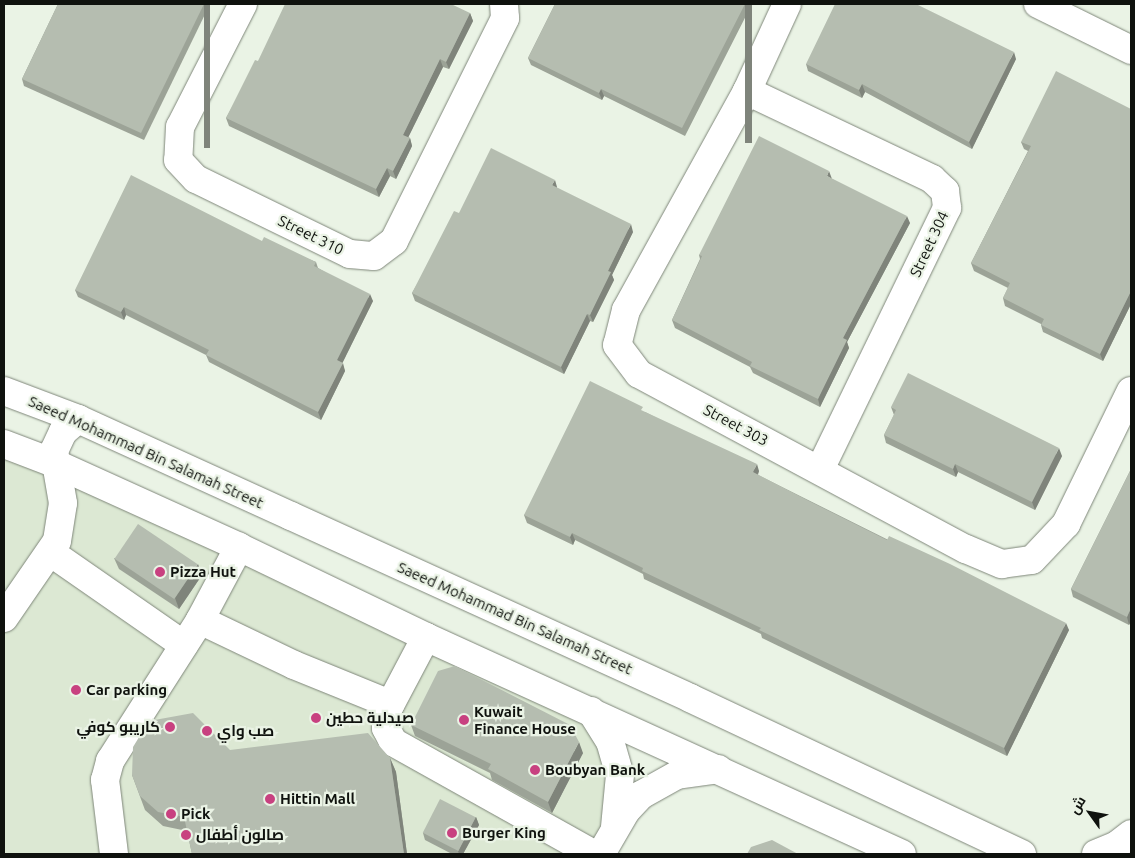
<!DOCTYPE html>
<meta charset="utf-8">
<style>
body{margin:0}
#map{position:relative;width:1135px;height:858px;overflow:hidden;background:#eaf3e5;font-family:Ubuntu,Cairo,sans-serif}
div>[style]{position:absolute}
.built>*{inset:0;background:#dce8d3}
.roads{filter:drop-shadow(0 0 1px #7e8679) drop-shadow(0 0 1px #7e8679)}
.minor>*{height:28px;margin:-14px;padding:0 14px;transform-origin:14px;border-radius:14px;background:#fff}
.wall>*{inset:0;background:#9ca397}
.shaded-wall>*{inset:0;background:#7f847b;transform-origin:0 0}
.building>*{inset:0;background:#b5bdb0;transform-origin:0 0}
.dots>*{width:14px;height:14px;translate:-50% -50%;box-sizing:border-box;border:2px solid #eaf3e5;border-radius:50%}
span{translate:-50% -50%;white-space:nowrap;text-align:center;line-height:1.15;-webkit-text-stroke:4.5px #eaf3e5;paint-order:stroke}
.street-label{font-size:15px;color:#0f120e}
.poi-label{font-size:15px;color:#0f120e;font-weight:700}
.left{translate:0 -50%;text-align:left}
.right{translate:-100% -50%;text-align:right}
.frame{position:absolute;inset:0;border:5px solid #0f120e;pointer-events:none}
.north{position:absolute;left:1065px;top:788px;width:50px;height:50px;-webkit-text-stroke:4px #eaf3e5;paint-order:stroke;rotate:302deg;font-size:14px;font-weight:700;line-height:20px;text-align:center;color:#0f120e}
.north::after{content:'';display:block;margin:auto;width:18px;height:22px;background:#0f120e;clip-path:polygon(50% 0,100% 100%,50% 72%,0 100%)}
</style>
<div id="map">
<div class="built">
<i style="clip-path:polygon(4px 456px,126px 507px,592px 728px,615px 800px,589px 854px,4px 854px)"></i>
</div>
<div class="roads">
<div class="minor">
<i style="left:243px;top:4px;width:138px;rotate:117.1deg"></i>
<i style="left:180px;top:127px;width:33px;rotate:93deg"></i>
<i style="left:178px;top:160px;width:26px;rotate:47deg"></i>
<i style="left:196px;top:179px;width:171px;rotate:26deg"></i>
<i style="left:350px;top:254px;width:24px;rotate:5deg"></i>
<i style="left:374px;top:256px;width:25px;rotate:-37deg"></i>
<i style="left:394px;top:241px;width:249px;rotate:-63.5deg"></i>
<i style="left:505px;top:18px;width:14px;rotate:-94deg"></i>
<i style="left:787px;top:4px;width:96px;rotate:114.7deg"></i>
<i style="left:747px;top:91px;width:250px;rotate:118.9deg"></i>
<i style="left:626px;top:310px;width:36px;rotate:104deg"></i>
<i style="left:617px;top:345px;width:36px;rotate:53deg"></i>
<i style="left:639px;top:374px;width:371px;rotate:28.2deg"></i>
<i style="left:966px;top:549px;width:39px;rotate:23deg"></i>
<i style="left:1002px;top:564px;width:30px;rotate:-8deg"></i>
<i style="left:1032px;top:560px;width:50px;rotate:-46.6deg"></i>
<i style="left:1066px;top:524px;width:148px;rotate:-64deg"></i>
<i style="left:1038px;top:4px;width:104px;rotate:26.3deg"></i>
<i style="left:747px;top:91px;width:205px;rotate:25.4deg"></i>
<i style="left:932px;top:179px;width:18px;rotate:43deg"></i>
<i style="left:945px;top:191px;width:17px;rotate:83deg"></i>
<i style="left:947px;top:208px;width:290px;rotate:115.9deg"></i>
<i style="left:4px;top:391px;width:79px;rotate:20.7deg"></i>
<i style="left:78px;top:419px;width:234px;rotate:24.5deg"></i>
<i style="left:291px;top:516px;width:439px;rotate:24.5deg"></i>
<i style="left:690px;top:698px;width:367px;rotate:25.2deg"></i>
<i style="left:4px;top:444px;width:53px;rotate:20.8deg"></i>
<i style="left:54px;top:463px;width:203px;rotate:24.4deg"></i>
<i style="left:239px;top:547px;width:208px;rotate:25.7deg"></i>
<i style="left:426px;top:637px;width:523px;rotate:24.51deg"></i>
<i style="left:50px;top:552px;width:163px;rotate:34.8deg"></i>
<i style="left:4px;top:618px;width:93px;rotate:-55.5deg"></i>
<i style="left:57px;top:541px;width:38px;rotate:-81deg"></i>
<i style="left:63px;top:503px;width:53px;rotate:-99.8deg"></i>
<i style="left:54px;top:451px;width:21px;rotate:-65deg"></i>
<i style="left:63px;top:432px;width:20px;rotate:-41deg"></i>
<i style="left:200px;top:620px;width:104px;rotate:25.6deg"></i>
<i style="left:294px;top:665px;width:104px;rotate:22.1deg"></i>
<i style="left:426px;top:637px;width:86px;rotate:117.8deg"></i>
<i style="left:386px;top:713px;width:15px;rotate:90deg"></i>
<i style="left:386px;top:728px;width:16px;rotate:63deg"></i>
<i style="left:393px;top:742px;width:229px;rotate:29.2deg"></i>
<i style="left:591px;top:711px;width:36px;rotate:58deg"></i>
<i style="left:610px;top:741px;width:35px;rotate:74deg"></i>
<i style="left:620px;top:775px;width:52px;rotate:95.5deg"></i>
<i style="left:114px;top:854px;width:75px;rotate:-96.9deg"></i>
<i style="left:105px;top:780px;width:20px;rotate:-75deg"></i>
<i style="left:110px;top:761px;width:167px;rotate:-57.4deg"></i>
<i style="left:200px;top:620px;width:83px;rotate:-61.9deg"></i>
<i style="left:601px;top:854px;width:50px;rotate:-59.8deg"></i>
<i style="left:626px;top:811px;width:22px;rotate:-47deg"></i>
<i style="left:641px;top:795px;width:41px;rotate:-29.1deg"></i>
<i style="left:677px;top:775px;width:42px;rotate:-8.1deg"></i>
<i style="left:1096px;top:854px;width:23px;rotate:-23deg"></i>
<i style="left:1117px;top:845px;width:18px;rotate:-38deg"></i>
</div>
</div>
<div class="wall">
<i style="clip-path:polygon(58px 4px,210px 4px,144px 140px,24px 86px,22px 79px)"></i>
<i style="clip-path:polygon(555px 4px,752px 4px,685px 136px,604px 96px,602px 100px,531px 65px,528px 58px)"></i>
<i style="clip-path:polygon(470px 13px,473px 21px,449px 69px,443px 67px,408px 137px,410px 138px,412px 146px,396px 179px,390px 176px,379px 197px,229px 126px,226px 118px,258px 61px)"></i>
<i style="clip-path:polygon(1016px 59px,972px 149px,865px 92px,862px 98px,808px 71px,806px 64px)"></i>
<i style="clip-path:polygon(1131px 109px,1131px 304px,1103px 361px,1043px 332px,1041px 325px,1041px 324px,1005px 306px,1003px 298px,1008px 288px,974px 271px,971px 263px,1028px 151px,1024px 149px,1021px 142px)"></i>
<i style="clip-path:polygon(832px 179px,910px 223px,847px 342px,849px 348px,820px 407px,753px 373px,750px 367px,675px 328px,672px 320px,700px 259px,699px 255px)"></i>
<i style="clip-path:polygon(557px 187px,557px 188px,633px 232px,612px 275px,614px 280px,593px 322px,590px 321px,564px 374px,415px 301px,412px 293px,459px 213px)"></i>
<i style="clip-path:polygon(262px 241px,316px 262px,318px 268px,373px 301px,342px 363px,345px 371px,321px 420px,209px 362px,206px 355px,126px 315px,124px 320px,78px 297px,75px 290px)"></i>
<i style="clip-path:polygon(891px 407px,1062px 456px,1035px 510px,958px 472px,956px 477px,886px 443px,884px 435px,894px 415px)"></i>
<i style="clip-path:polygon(645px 412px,759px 471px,758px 475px,1069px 630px,1007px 756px,762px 638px,761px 634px,644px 579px,643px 574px,575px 540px,573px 545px,527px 523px,524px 515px)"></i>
<i style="clip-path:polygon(1131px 469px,1131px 621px,1129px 625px,1073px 597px,1071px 589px)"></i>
<i style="clip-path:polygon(114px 558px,202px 575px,179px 609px,119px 569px)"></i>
<i style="clip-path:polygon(411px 725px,583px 753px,552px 813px,492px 780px,490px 773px,415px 736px)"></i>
<i style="clip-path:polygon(230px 750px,390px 758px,396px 772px,407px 854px,192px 854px,187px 831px,163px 826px,145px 810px,132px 775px)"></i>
<i style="clip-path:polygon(476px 817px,479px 825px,463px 854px,452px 854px,425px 840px,423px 833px)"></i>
</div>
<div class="shaded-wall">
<i style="left:204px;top:4px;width:6px;height:144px"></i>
<i style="left:745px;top:4px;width:7px;height:139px"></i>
<i style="clip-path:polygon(470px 13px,473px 21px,449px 69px,446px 62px)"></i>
<i style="clip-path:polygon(1014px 52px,1016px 59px,972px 149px,969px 142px)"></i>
<i style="clip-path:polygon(440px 59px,443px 67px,406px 142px,403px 135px)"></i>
<i style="clip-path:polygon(862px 84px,865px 92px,862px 98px,859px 90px)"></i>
<i style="clip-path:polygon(601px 89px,604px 96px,602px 100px,599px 93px)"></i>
<i style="clip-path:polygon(410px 138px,412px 146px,396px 179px,393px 171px)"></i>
<i style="clip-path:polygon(387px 168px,390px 176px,379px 197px,376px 189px)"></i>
<i style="clip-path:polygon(829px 171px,832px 179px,827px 176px)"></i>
<i style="clip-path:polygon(555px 180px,557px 187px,555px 193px,552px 185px)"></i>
<i style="clip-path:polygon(907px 216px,910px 223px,847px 342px,849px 348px,820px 407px,818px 399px,843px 338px)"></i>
<i style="clip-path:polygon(631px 224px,633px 232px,612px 275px,614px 280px,593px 322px,590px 315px,608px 271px)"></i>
<i style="clip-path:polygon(1131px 291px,1131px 304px,1103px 361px,1100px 354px)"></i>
<i style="clip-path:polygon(370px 294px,373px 301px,340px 368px,337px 360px)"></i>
<i style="clip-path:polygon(124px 307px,126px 315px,124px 320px,121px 312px)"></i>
<i style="clip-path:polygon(587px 314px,590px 321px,564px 374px,561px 367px)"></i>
<i style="clip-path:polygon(343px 363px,345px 371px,321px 420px,318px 412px)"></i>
<i style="clip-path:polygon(1059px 448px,1062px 456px,1035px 510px,1032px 502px)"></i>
<i style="clip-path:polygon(757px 464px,759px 471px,755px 480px,753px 472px)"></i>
<i style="clip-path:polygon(955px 464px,958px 472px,956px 477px,953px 469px)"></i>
<i style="clip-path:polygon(572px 533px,575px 540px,573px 545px,570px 537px)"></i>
<i style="clip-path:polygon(198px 564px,202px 575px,179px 609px,175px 598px)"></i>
<i style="clip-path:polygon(1131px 608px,1131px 621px,1129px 625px,1127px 617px)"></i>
<i style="clip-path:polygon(1066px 623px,1069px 630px,1007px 756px,1004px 748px)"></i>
<i style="clip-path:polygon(579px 742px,583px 753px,552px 813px,548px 802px)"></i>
<i style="clip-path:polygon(390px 758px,396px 772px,407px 854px,404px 854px)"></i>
<i style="clip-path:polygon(476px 817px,479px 825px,463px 854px,459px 854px,458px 851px)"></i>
</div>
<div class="building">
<i style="clip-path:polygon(58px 4px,204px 4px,141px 133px,22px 79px)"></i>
<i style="clip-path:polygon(285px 4px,451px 4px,470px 13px,446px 62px,440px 59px,403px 135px,410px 138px,393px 171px,387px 168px,376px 189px,226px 118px,255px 60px,258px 61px)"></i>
<i style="clip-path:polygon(555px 4px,745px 4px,682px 128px,601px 89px,599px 93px,528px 58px)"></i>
<i style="clip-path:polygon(835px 4px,916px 4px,1014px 52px,969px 142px,862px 84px,859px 90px,806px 64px)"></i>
<i style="clip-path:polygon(1056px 71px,1131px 109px,1131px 291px,1100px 354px,1041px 325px,1044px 319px,1003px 298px,1010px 283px,971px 263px,1031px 146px,1021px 142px)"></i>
<i style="clip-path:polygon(759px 136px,829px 171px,827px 176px,907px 216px,843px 338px,847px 340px,818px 399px,750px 366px,752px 362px,672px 320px,702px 256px,699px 255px)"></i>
<i style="clip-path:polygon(491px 148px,555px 180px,552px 185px,631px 224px,608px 271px,611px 272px,590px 315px,587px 314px,561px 367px,412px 293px,454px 211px,459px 213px)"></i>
<i style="clip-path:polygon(131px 175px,262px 241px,264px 237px,316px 262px,314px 266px,370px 294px,337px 360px,343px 363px,318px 412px,206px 355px,209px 350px,124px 307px,121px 312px,75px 290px)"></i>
<i style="clip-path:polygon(908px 373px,1059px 448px,1032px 502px,955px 464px,953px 469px,884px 435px,896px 410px,891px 407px)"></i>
<i style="clip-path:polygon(590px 381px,643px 407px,641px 410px,757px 464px,753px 472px,809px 501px,887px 540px,889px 536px,950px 564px,1066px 623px,1004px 748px,759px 630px,761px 628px,642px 571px,643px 568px,572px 533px,570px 537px,524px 515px)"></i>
<i style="clip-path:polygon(1131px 469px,1131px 608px,1127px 617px,1071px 589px)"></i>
<i style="left:138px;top:524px;width:72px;height:42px;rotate:34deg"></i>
<i style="clip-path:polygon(455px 666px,570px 725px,579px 742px,548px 802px,488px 769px,491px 764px,411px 725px,438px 671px)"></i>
<i style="clip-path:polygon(193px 713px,230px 750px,368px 733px,390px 758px,404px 854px,192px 854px,184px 817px,158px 812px,140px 796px,132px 775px,133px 747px,149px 721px)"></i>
<i style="left:440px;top:799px;width:40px;height:38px;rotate:27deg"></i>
<i style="clip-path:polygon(772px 840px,798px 854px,747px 854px,751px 847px)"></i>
</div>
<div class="dots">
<i style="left:160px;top:572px;background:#c84180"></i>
<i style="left:76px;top:690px;background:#c84180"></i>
<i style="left:316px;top:718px;background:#c84180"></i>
<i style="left:464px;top:720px;background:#c84180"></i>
<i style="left:170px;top:727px;background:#c84180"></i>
<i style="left:207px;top:731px;background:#c84180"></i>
<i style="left:535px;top:770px;background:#c84180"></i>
<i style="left:270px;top:799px;background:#c84180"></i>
<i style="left:171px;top:814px;background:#c84180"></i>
<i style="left:452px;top:833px;background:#c84180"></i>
<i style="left:186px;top:835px;background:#c84180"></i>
</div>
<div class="street-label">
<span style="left:311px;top:235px;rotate:26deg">Street 310</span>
<span style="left:929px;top:244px;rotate:-65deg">Street 304</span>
<span style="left:736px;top:425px;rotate:28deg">Street 303</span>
<span style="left:146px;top:452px;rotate:24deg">Saeed Mohammad Bin Salamah Street</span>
<span style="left:515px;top:618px;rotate:24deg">Saeed Mohammad Bin Salamah Street</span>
</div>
<div class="poi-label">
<span class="left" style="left:170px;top:572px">Pizza Hut</span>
<span class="left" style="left:86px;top:690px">Car parking</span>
<span class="left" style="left:474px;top:720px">Kuwait<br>Finance House</span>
<span class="left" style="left:326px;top:718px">صيدلية حطين</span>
<span class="right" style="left:160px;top:727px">كاريبو كوفي</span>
<span class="left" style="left:217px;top:731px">صب واي</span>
<span class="left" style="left:545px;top:770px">Boubyan Bank</span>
<span class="left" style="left:280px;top:799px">Hittin Mall</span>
<span class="left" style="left:181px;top:814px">Pick</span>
<span class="left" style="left:462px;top:833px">Burger King</span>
<span class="left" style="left:196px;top:835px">صالون أطفال</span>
</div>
<div class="frame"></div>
<div class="north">ش</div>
</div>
